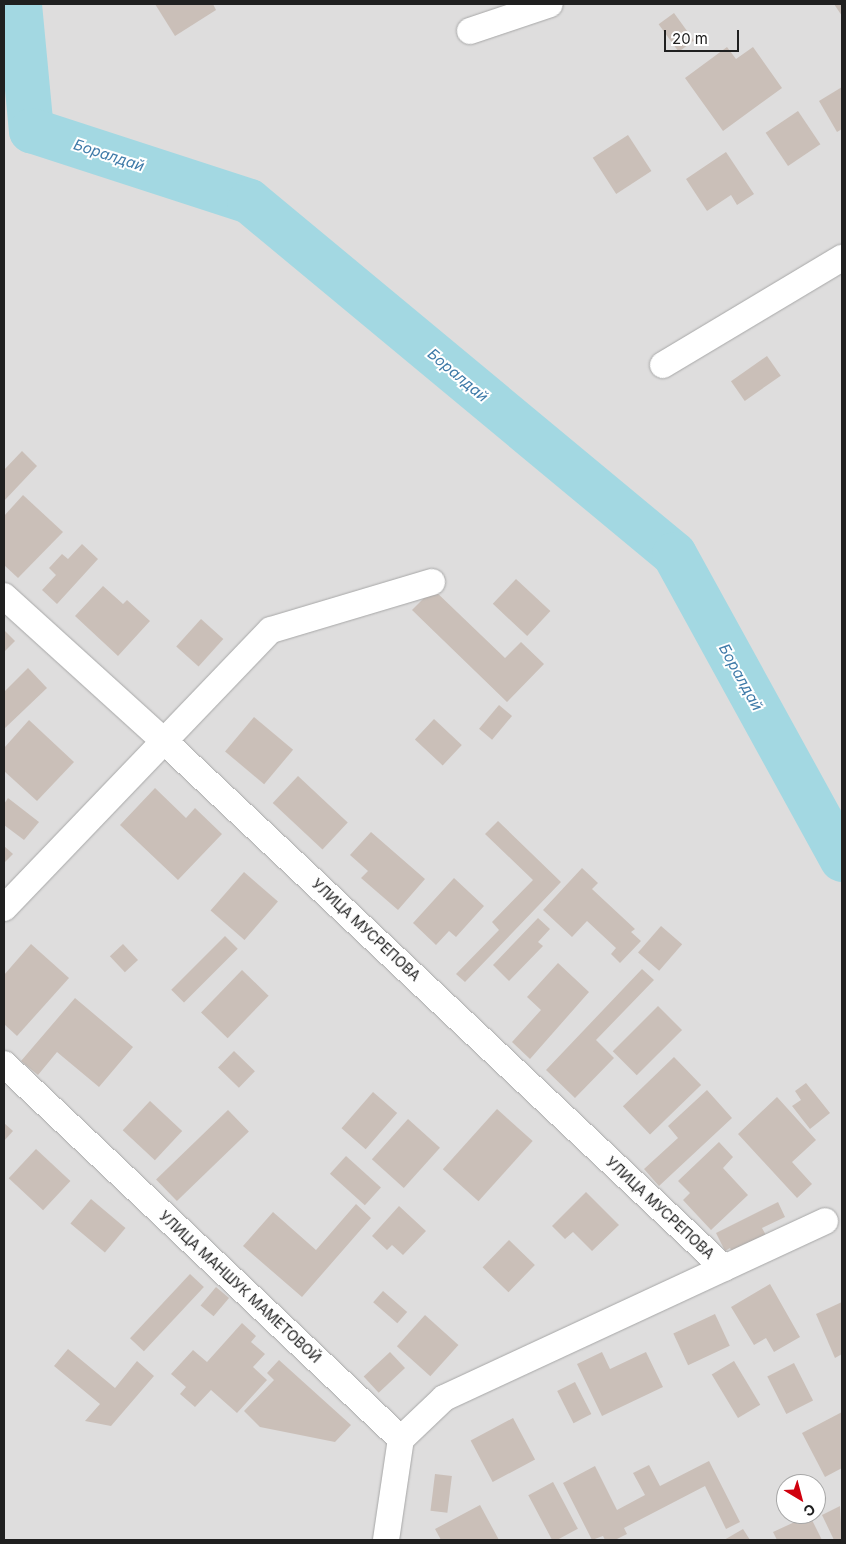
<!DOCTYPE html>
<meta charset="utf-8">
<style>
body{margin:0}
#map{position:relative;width:846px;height:1544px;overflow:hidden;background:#f1ede6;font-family:Inter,sans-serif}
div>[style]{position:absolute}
.residential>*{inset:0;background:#dedddd}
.river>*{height:45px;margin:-22.5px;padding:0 22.5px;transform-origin:22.5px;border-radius:22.5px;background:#a3d8e2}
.building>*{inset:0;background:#cabfb8;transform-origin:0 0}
.roads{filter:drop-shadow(0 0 1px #a7a7a7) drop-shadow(0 0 1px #a7a7a7)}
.minor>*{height:26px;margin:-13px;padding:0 13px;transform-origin:13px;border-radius:13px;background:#fff}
span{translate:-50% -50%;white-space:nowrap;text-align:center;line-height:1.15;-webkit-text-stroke:4px #fff;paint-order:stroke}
.street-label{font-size:14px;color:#202020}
.water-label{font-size:15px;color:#3e7aa8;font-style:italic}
.frame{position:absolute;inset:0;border:5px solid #202020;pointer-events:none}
.north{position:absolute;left:776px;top:1474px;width:50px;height:50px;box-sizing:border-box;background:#fff;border:1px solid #a6a6a6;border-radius:50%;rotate:143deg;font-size:14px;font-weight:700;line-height:20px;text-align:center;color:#202020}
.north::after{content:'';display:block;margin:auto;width:18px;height:22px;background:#d0000e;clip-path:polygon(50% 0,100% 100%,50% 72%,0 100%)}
.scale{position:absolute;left:664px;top:30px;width:75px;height:22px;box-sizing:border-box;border:2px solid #202020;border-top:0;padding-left:6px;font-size:15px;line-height:18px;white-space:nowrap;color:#202020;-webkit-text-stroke:4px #fff;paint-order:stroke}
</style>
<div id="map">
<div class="residential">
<i style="clip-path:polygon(evenodd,4px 4px,842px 4px,842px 1540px,4px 1540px,4px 4px,786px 1484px,816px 1484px,816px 1514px,786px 1514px,786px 1484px)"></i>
</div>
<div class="river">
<i style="left:19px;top:4px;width:127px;rotate:84.6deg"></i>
<i style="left:31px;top:130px;width:229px;rotate:18deg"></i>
<i style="left:249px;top:201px;width:552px;rotate:39.71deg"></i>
<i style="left:674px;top:554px;width:348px;rotate:61.2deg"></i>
</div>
<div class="building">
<i style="clip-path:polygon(155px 4px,213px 4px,216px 10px,175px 36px)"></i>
<i style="clip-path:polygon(834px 4px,842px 4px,842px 16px)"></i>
<i style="left:674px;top:13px;width:34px;height:19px;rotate:54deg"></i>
<i style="clip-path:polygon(727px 47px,736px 59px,753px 47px,782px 88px,723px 131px,685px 78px)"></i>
<i style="clip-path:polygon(842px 87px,842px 129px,837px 132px,819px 101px)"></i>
<i style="left:798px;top:111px;width:40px;height:39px;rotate:56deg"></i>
<i style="left:628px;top:135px;width:43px;height:42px;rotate:57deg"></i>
<i style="clip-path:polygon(726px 152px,754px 194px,737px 205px,731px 195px,707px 211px,686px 179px)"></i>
<i style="left:767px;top:356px;width:24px;height:44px;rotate:55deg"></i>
<i style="clip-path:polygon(22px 451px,37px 466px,4px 501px,4px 470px)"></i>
<i style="clip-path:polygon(23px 495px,63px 532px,18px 578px,4px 565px,4px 516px)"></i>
<i style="clip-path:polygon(82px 544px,98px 559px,57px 604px,42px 590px,56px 575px,49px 568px,62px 554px,68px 559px)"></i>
<i style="left:516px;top:579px;width:47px;height:34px;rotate:43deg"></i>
<i style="clip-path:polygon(103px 586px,123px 604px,127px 600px,150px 621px,118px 656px,75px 616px)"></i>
<i style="clip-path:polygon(433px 589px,505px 658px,521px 642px,544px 664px,507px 702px,412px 610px)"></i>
<i style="left:201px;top:619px;width:30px;height:37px;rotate:42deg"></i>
<i style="clip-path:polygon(4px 630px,15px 641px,4px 652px)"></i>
<i style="clip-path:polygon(28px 668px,47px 688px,4px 729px,4px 692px)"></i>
<i style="left:499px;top:705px;width:17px;height:31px;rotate:40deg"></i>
<i style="left:254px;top:717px;width:51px;height:45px;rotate:40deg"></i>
<i style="left:434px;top:719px;width:38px;height:28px;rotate:43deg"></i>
<i style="clip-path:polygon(29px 720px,74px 762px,37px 801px,4px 771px,4px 748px)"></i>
<i style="left:298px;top:776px;width:68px;height:37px;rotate:43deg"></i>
<i style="clip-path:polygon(155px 788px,186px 818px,195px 808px,222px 834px,178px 880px,120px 825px)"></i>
<i style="clip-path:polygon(8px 798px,39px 822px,24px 840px,4px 825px,4px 804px)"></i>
<i style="clip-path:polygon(498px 821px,561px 882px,465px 982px,456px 974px,499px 930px,492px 922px,533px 880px,485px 834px)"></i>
<i style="clip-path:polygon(371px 832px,425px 879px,398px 910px,361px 878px,368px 871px,350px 855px)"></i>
<i style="clip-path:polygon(4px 846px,13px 854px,4px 863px)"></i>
<i style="clip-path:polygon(582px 868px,598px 883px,592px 889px,635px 929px,631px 932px,641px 941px,620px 963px,611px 954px,616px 948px,587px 921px,572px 937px,543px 910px)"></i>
<i style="left:244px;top:872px;width:45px;height:51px;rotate:41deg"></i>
<i style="clip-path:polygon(454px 878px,484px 906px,456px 937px,449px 931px,436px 945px,413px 923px)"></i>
<i style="clip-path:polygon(538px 918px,550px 929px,538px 942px,543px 946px,509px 981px,493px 965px)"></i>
<i style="left:661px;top:926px;width:28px;height:35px;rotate:41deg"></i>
<i style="left:225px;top:936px;width:18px;height:76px;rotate:45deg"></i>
<i style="clip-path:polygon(31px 944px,69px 978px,17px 1036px,4px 1024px,4px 975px)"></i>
<i style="left:123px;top:944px;width:22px;height:18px;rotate:47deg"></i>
<i style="clip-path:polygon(558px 963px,589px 992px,530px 1059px,512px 1042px,541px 1010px,527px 997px)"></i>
<i style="clip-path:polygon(642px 969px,654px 980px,596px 1040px,614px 1058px,575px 1098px,546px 1070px)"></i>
<i style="left:242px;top:970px;width:37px;height:59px;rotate:44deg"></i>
<i style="clip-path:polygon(75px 998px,133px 1047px,99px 1087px,57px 1052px,38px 1075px,21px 1061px)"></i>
<i style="left:658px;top:1006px;width:34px;height:64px;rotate:45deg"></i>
<i style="left:234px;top:1051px;width:29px;height:23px;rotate:44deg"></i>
<i style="left:674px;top:1057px;width:39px;height:71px;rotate:46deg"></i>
<i style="clip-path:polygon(806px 1083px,830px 1113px,810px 1129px,792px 1106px,801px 1100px,795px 1091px)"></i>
<i style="clip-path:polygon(707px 1090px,732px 1118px,659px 1186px,644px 1169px,678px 1138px,668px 1126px)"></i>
<i style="left:373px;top:1092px;width:32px;height:48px;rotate:41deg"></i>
<i style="clip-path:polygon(777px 1097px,816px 1140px,792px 1162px,812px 1184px,797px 1198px,738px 1134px)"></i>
<i style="left:150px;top:1101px;width:44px;height:40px;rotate:43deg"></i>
<i style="left:497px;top:1109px;width:48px;height:81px;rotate:42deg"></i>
<i style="left:228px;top:1110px;width:30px;height:100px;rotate:46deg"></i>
<i style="left:408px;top:1119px;width:43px;height:54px;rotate:42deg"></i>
<i style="clip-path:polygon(4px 1123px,13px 1131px,4px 1141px)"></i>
<i style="clip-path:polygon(719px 1142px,733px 1157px,723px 1168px,748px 1195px,711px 1230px,683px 1200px,690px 1193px,678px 1181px)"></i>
<i style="left:36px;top:1149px;width:47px;height:40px;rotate:43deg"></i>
<i style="left:346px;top:1156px;width:47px;height:24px;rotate:42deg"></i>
<i style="clip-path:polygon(586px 1192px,619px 1225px,592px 1251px,573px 1232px,565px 1239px,552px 1226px)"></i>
<i style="left:91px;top:1199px;width:45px;height:32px;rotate:40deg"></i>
<i style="clip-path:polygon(778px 1202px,785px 1217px,762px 1228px,768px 1239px,734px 1256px,730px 1248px,725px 1251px,716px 1233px)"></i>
<i style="clip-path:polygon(356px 1204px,371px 1218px,302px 1297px,243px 1246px,273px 1212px,316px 1250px)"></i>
<i style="clip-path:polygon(399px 1206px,426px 1231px,403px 1255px,392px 1245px,387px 1250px,372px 1236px)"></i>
<i style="left:509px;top:1240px;width:36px;height:38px;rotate:44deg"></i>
<i style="left:190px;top:1274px;width:19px;height:88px;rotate:43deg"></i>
<i style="clip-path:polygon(770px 1284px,800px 1337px,774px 1352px,766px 1338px,754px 1345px,731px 1307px)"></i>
<i style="left:216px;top:1287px;width:17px;height:24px;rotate:40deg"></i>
<i style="left:383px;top:1291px;width:32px;height:15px;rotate:41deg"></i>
<i style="clip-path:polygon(842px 1302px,842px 1354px,835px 1358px,816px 1314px)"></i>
<i style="left:715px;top:1314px;width:35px;height:46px;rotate:65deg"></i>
<i style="left:425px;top:1315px;width:45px;height:42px;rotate:42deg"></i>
<i style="clip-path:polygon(242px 1323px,256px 1336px,251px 1342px,265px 1354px,253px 1367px,267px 1380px,237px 1413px,211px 1390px,195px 1407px,180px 1394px,186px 1387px,171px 1374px,193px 1350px,207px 1362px)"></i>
<i style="clip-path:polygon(68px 1349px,115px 1388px,137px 1361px,154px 1376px,111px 1426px,85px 1421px,100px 1404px,54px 1366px)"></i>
<i style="left:390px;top:1352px;width:22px;height:36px;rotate:47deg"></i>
<i style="clip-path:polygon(602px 1352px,610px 1369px,646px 1352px,663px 1387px,602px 1416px,577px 1364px)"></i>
<i style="clip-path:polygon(279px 1360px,351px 1425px,335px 1442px,260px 1427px,244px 1411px,274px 1380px,267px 1373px)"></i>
<i style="left:734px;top:1361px;width:51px;height:26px;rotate:59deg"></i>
<i style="left:794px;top:1363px;width:42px;height:30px;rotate:63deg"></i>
<i style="left:575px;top:1382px;width:36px;height:20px;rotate:63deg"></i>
<i style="clip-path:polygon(842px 1412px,842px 1468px,825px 1477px,802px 1433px)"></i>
<i style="left:513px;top:1418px;width:47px;height:48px;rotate:62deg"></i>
<i style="clip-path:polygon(709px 1461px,740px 1522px,726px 1529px,705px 1486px,624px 1528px,627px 1534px,615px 1540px,605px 1540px,603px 1536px,592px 1540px,563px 1483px,595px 1466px,617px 1510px,645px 1495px,633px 1473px,649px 1465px,660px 1486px)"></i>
<i style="left:435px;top:1474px;width:17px;height:37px;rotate:7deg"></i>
<i style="left:553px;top:1482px;width:53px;height:28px;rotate:62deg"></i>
<i style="clip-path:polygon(480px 1505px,499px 1540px,441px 1540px,435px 1529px)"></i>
<i style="clip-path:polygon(840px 1506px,842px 1540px,834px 1540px,822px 1515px)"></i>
<i style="clip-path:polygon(811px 1518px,822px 1540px,777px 1540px,773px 1532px,799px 1520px,800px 1523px)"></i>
<i style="clip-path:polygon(743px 1529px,750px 1540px,724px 1540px)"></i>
</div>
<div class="roads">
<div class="minor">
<i style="left:470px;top:31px;width:84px;rotate:-18.6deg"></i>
<i style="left:663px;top:365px;width:209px;rotate:-30.9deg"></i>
<i style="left:4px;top:596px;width:216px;rotate:42.2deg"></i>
<i style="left:164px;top:741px;width:769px;rotate:43.26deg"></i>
<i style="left:4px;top:908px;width:385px;rotate:-46.2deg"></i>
<i style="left:271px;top:630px;width:168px;rotate:-16.6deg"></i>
<i style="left:4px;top:1064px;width:546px;rotate:43.37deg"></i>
<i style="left:401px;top:1439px;width:59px;rotate:-43.6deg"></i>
<i style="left:444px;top:1398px;width:420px;rotate:-24.9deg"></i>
<i style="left:386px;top:1540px;width:102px;rotate:-81.6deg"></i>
</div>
</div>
<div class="street-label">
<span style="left:366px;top:930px;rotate:43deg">УЛИЦА МУСРЕПОВА</span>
<span style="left:660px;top:1208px;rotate:43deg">УЛИЦА МУСРЕПОВА</span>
<span style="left:240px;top:1287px;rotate:43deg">УЛИЦА МАНШУК МАМЕТОВОЙ</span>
</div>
<div class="water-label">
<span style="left:109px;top:155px;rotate:18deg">Боралдай</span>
<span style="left:458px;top:375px;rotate:40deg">Боралдай</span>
<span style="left:741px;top:677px;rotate:61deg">Боралдай</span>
</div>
<div class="frame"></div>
<div class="north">С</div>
<div class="scale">20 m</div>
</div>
